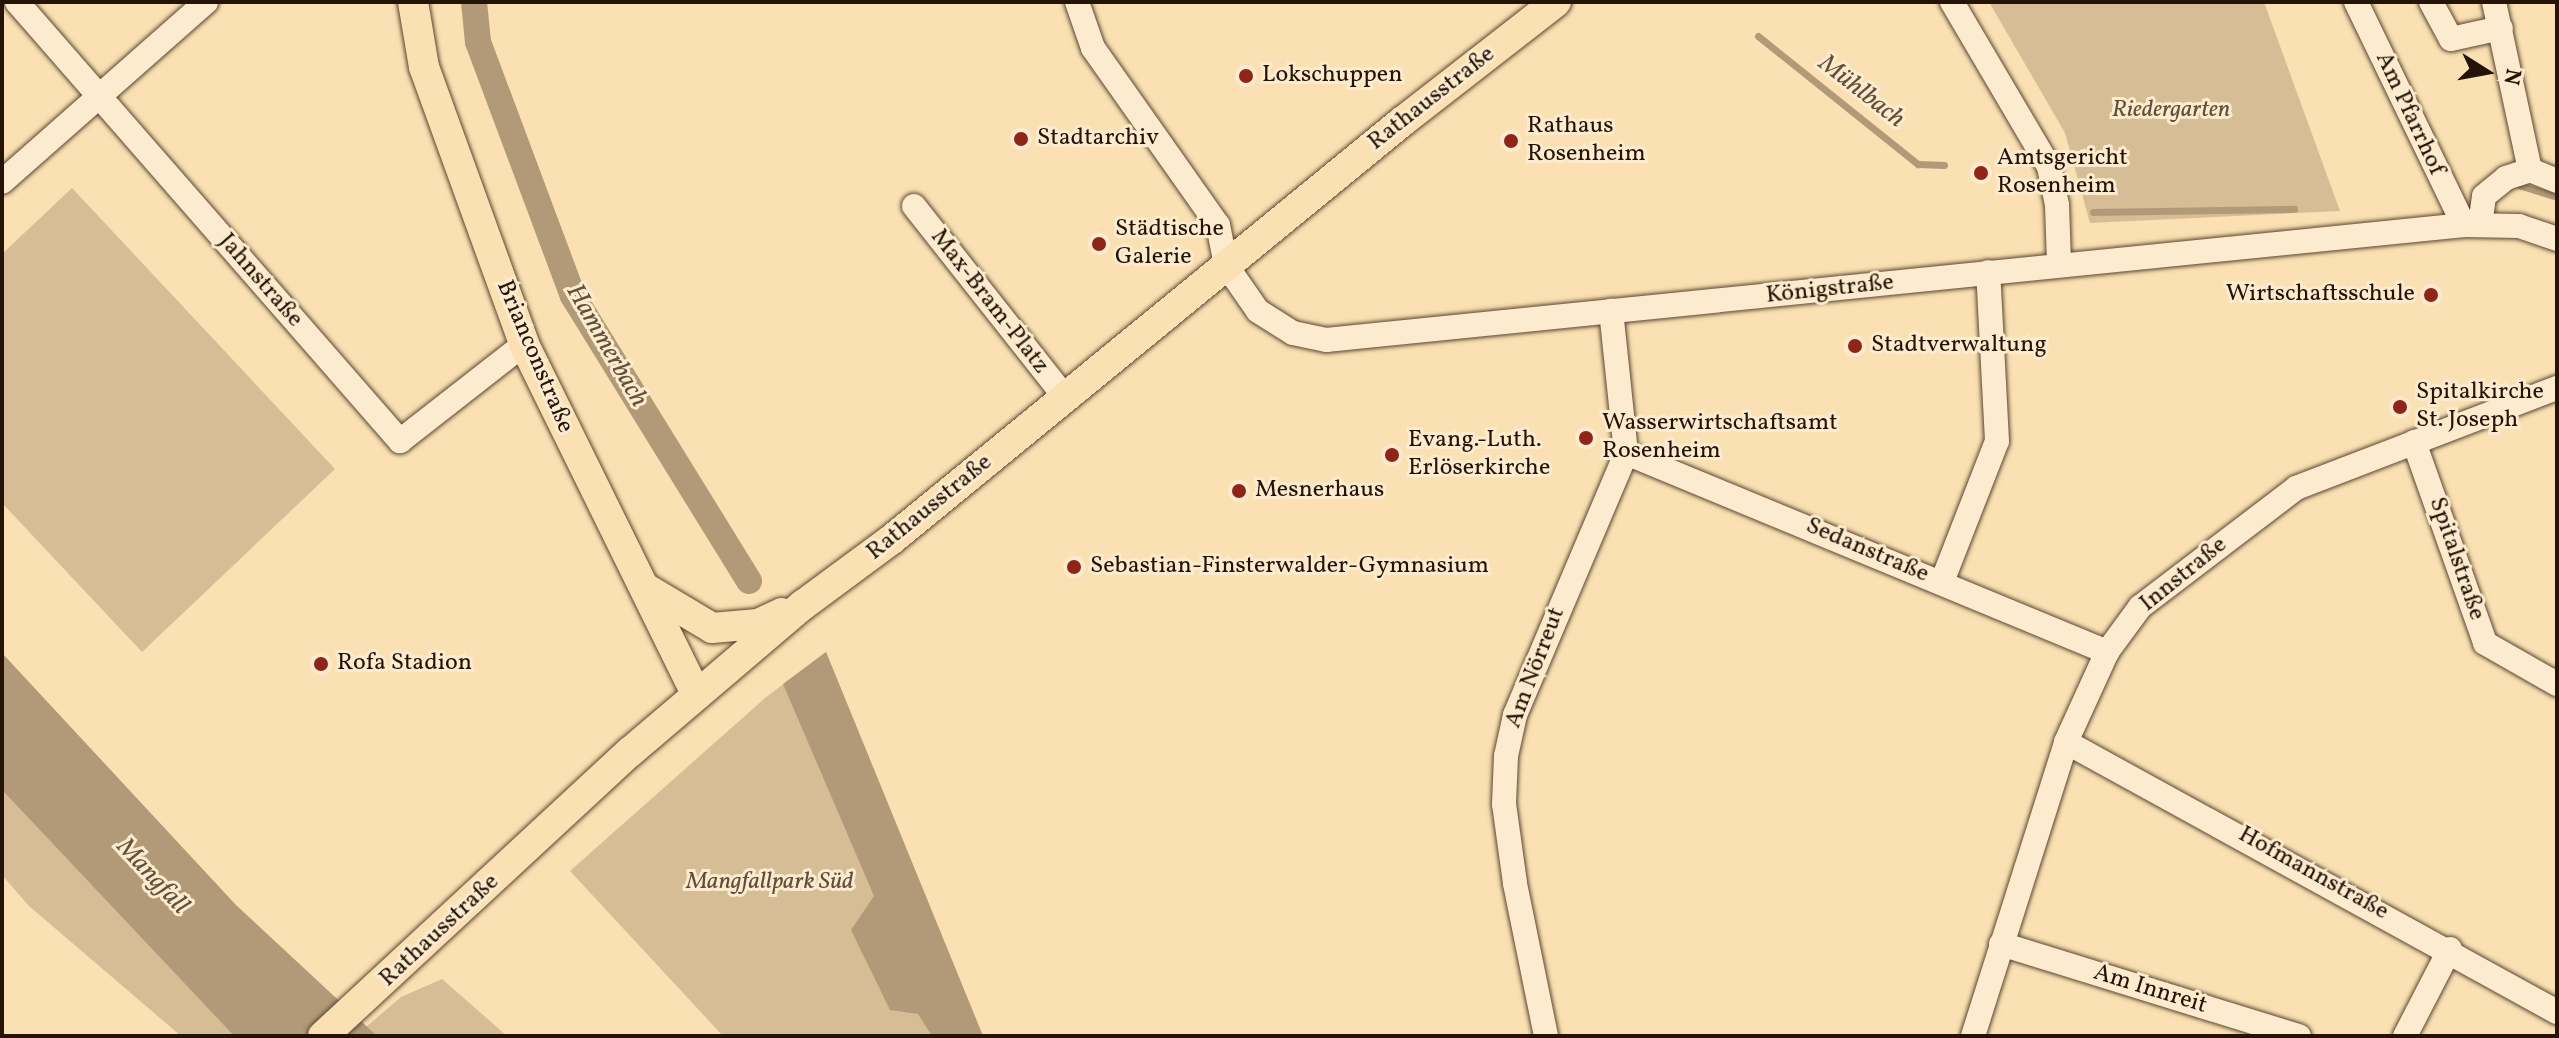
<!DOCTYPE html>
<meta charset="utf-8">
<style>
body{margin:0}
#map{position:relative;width:2559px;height:1038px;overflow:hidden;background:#fbe0b3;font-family:Vollkorn,serif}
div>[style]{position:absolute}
.green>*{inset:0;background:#d6bd96}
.water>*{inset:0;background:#b29a78}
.stream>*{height:7px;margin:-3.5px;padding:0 3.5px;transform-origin:3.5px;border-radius:3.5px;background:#b29a78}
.canal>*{height:26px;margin:-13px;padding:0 13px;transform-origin:13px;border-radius:13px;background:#b29a78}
.roads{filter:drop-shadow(0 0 2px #5a4631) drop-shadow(0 0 2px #5a4631)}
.minor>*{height:24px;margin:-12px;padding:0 12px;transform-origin:12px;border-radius:12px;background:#fcebce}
.major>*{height:30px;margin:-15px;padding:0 15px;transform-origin:15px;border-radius:15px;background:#fbe0b3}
.dots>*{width:22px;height:22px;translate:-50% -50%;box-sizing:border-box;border:4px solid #fcebce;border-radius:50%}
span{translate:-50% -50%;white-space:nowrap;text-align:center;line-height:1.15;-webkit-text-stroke:6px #fcebce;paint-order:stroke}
.poi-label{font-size:24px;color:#241306}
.left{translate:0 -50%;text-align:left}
.right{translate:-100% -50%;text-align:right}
.street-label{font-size:24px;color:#241306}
.park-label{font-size:24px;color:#624e38;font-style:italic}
.water-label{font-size:26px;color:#645039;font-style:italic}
.frame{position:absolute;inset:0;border:4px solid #241306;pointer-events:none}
.north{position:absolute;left:2447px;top:32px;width:80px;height:80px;-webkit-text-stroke:6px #fcebce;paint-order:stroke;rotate:101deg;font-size:22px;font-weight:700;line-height:32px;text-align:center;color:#241306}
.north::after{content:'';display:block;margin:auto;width:28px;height:36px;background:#241306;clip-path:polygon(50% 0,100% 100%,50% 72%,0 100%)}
</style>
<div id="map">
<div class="green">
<i style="clip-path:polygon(1989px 2px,2264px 2px,2340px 211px,2090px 223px,2065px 133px)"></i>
<i style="clip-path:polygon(72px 188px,335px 469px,142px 652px,2px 503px,2px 254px)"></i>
<i style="clip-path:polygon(826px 652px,983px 1036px,723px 1036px,570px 871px,765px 698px)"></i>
<i style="clip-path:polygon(2px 790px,234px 1036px,181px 1036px,29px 906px,2px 875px)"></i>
<i style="clip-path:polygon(442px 979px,507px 1036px,377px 1036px,366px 1027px,401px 997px)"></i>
</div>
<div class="water">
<i style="clip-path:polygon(826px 652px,983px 1036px,932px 1036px,918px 1014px,890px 1010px,851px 930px,874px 896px,783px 684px)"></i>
<i style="clip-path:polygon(2px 653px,236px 905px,377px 1036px,234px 1036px,2px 790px)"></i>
</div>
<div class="stream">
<i style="left:1758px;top:36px;width:205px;rotate:38.7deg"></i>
<i style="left:1918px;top:164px;width:26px;rotate:2deg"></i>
<i style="left:2515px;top:184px;width:44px;rotate:17.2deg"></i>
<i style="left:2093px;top:212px;width:201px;rotate:-0.9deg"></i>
</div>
<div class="canal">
<i style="left:474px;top:2px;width:40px;rotate:84.3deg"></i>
<i style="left:478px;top:42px;width:271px;rotate:69.5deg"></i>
<i style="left:573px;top:296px;width:335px;rotate:58.3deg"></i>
</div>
<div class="roads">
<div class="minor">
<i style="left:17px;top:2px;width:583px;rotate:48.9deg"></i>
<i style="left:400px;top:441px;width:157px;rotate:-38deg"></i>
<i style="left:1077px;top:2px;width:49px;rotate:70.8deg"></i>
<i style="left:1093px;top:48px;width:217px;rotate:54.8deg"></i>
<i style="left:1218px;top:225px;width:41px;rotate:78.7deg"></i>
<i style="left:1226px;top:265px;width:56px;rotate:55.2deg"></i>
<i style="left:1258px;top:311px;width:41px;rotate:32.2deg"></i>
<i style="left:1293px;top:333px;width:34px;rotate:12deg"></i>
<i style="left:1326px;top:340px;width:1144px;rotate:-5.77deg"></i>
<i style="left:2464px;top:225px;width:55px;rotate:1deg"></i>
<i style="left:2519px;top:226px;width:40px;rotate:18.9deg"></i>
<i style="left:1952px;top:2px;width:191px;rotate:59.5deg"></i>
<i style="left:2049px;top:167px;width:39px;rotate:78deg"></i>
<i style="left:2057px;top:205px;width:58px;rotate:88deg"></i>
<i style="left:2356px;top:2px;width:248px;rotate:64.2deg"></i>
<i style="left:2431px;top:2px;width:42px;rotate:61.6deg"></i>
<i style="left:2451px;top:39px;width:51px;rotate:-12.4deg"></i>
<i style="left:2494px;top:2px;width:172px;rotate:77.9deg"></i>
<i style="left:2px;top:182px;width:272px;rotate:-41.4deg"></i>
<i style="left:914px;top:206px;width:243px;rotate:51.7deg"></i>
<i style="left:2480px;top:225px;width:29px;rotate:-82deg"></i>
<i style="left:2484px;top:196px;width:28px;rotate:-39deg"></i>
<i style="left:2506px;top:178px;width:25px;rotate:-18deg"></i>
<i style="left:2530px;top:170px;width:29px;rotate:22deg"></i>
<i style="left:2414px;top:442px;width:213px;rotate:70.5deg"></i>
<i style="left:2485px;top:643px;width:83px;rotate:29.7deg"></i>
<i style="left:1626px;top:453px;width:521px;rotate:22.48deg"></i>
<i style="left:1942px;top:582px;width:151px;rotate:-68.7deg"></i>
<i style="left:1997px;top:441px;width:169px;rotate:-93deg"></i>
<i style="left:2066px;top:742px;width:560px;rotate:28.81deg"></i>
<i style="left:2001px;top:944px;width:312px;rotate:17.2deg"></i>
<i style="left:1546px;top:1036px;width:156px;rotate:-101.5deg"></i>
<i style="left:1515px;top:883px;width:80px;rotate:-97.9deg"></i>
<i style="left:1504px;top:804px;width:48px;rotate:-87.6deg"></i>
<i style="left:1506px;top:756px;width:42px;rotate:-77.6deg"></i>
<i style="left:1515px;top:715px;width:285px;rotate:-67deg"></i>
<i style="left:1626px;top:453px;width:143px;rotate:-96deg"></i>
<i style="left:1973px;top:1036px;width:308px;rotate:-72.4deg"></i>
<i style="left:2066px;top:742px;width:99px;rotate:-65.5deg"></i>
<i style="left:2107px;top:652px;width:56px;rotate:-53.7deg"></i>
<i style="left:2140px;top:607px;width:196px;rotate:-37.3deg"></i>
<i style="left:2296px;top:488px;width:280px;rotate:-21deg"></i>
<i style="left:2405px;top:1036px;width:98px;rotate:-62.7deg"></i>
</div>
<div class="major">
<i style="left:413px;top:2px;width:66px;rotate:80.4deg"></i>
<i style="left:424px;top:67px;width:294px;rotate:70.1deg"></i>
<i style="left:524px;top:344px;width:391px;rotate:63.8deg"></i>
<i style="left:645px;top:588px;width:78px;rotate:30.8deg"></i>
<i style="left:712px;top:628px;width:46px;rotate:-5deg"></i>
<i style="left:758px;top:624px;width:26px;rotate:-25deg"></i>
<i style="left:323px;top:1036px;width:418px;rotate:-42.8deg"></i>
<i style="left:630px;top:752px;width:227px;rotate:-40.4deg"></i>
<i style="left:803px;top:605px;width:109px;rotate:-36.5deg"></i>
<i style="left:891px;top:540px;width:662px;rotate:-39.3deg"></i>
<i style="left:1403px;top:121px;width:194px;rotate:-37.9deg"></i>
</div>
</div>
<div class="dots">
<i style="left:1246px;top:76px;background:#8f2418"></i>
<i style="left:1021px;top:139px;background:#8f2418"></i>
<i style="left:1511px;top:141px;background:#8f2418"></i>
<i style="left:1981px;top:173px;background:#8f2418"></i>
<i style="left:1099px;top:244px;background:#8f2418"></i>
<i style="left:2431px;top:295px;background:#8f2418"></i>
<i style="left:1855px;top:346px;background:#8f2418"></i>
<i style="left:2400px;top:407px;background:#8f2418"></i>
<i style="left:1586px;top:438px;background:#8f2418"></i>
<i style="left:1392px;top:455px;background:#8f2418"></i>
<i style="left:1239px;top:491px;background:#8f2418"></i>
<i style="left:1074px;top:567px;background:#8f2418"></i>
<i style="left:321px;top:664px;background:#8f2418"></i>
</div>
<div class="poi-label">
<span class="left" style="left:1262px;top:76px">Lokschuppen</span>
<span class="left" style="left:1527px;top:141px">Rathaus<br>Rosenheim</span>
<span class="left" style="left:1037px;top:139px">Stadtarchiv</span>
<span class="left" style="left:1997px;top:173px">Amtsgericht<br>Rosenheim</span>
<span class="left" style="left:1115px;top:244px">Städtische<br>Galerie</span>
<span class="right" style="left:2415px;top:295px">Wirtschaftsschule</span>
<span class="left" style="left:1871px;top:346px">Stadtverwaltung</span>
<span class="left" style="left:2416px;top:407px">Spitalkirche<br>St. Joseph</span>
<span class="left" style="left:1602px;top:438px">Wasserwirtschaftsamt<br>Rosenheim</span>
<span class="left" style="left:1408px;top:455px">Evang.-Luth.<br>Erlöserkirche</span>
<span class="left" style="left:1255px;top:491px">Mesnerhaus</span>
<span class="left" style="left:1090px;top:567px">Sebastian-Finsterwalder-Gymnasium</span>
<span class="left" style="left:337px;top:664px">Rofa Stadion</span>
</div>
<div class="street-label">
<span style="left:1432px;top:99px;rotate:-38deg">Rathausstraße</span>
<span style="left:2409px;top:114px;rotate:65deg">Am Pfarrhof</span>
<span style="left:260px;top:281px;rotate:49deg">Jahnstraße</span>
<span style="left:1830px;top:290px;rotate:-6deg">Königstraße</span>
<span style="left:989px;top:302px;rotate:52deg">Max-Bram-Platz</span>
<span style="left:534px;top:357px;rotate:67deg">Brianconstraße</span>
<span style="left:930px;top:508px;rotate:-39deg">Rathausstraße</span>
<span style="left:1867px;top:551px;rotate:23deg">Sedanstraße</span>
<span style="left:2456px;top:559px;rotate:71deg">Spitalstraße</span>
<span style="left:2184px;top:575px;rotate:-39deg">Innstraße</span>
<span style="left:1536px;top:668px;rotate:-69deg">Am Nörreut</span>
<span style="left:2313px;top:874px;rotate:29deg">Hofmannstraße</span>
<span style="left:440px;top:931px;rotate:-43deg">Rathausstraße</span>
<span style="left:2150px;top:990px;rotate:17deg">Am Innreit</span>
</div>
<div class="park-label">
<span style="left:2171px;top:111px">Riedergarten</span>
<span style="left:770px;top:883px">Mangfallpark Süd</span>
</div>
<div class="water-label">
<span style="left:1861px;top:92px;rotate:38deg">Mühlbach</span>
<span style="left:606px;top:346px;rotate:60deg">Hammerbach</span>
<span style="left:152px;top:877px;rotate:47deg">Mangfall</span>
</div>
<div class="frame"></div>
<div class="north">N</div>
</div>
